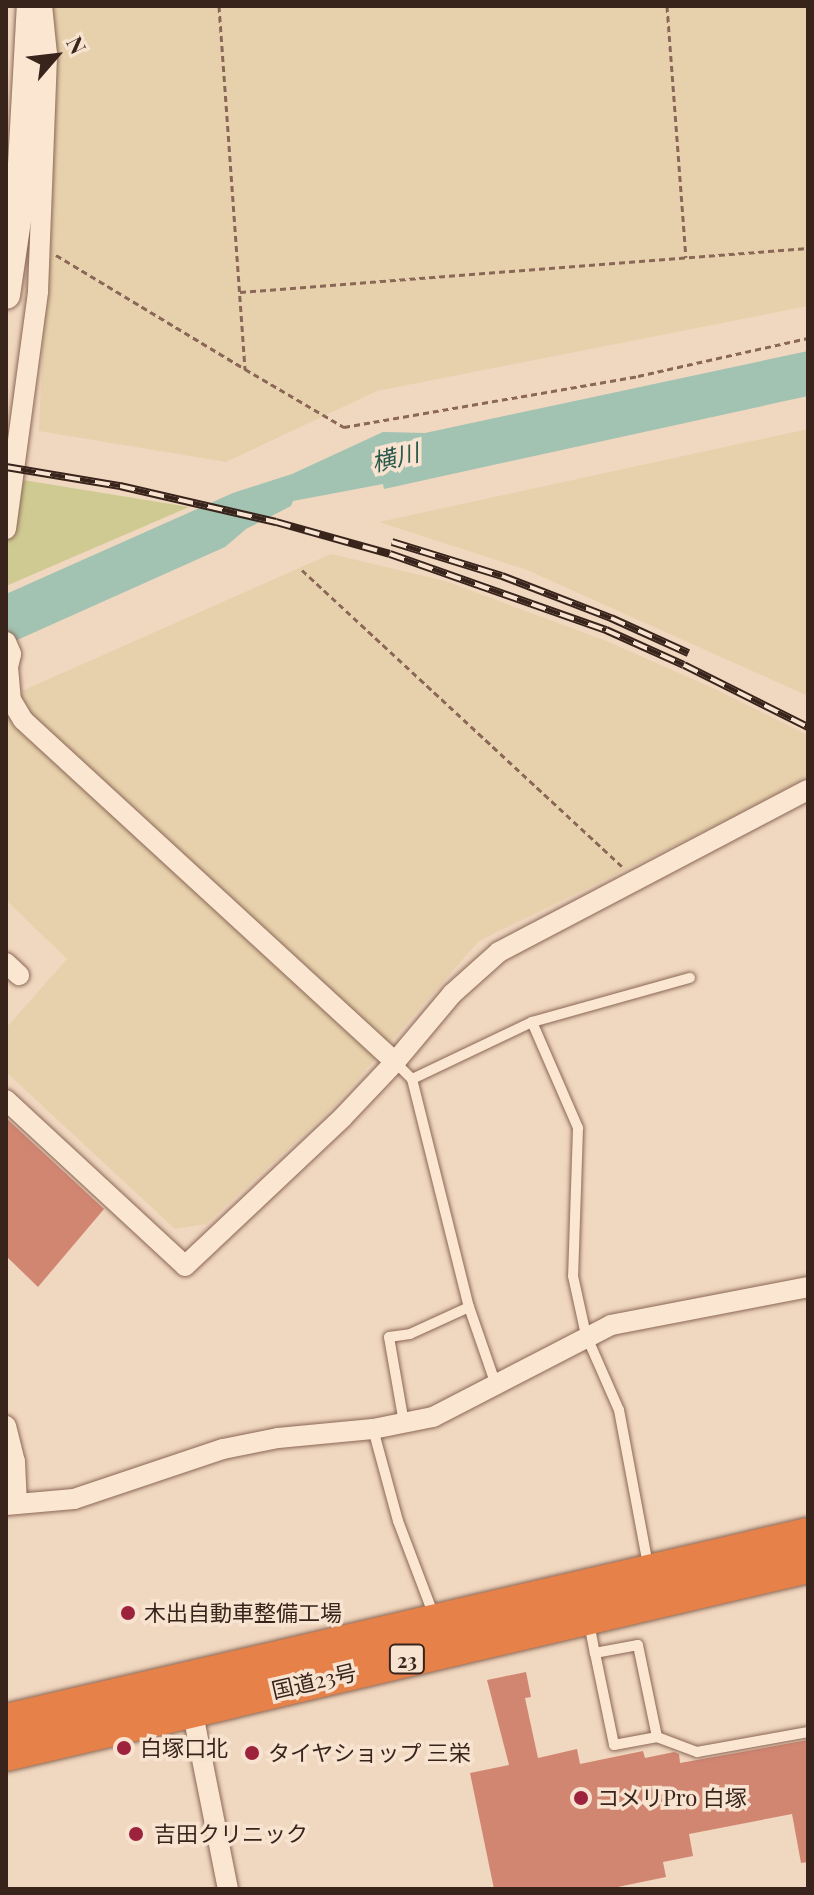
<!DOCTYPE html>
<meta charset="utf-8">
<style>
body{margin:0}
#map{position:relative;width:814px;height:1895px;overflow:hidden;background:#f0d7bf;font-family:"Playfair Display","Noto Sans JP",serif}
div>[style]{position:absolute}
.farmland>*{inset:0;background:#e7d1ac}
.green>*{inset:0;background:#cfca92}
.water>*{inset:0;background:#a2c2b2}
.building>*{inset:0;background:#d18672}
.path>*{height:3px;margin-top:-1.5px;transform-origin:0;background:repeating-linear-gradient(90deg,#8a6756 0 6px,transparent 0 10px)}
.roads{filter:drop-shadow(0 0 2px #8a6756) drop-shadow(0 0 2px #8a6756)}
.lane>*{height:10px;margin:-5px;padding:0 5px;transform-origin:5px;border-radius:5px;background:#fbe6d2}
.street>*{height:20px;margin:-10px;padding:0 10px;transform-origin:10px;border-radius:10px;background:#fbe6d2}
.secondary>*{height:28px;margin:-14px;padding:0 14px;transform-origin:14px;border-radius:14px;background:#fbe6d2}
.highway>*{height:36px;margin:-18px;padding:0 18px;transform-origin:18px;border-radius:18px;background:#e68149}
.rail>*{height:8px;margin-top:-4px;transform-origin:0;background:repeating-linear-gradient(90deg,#f7e3cf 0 15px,#39241c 0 30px);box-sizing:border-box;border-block:2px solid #39241c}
.dots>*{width:22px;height:22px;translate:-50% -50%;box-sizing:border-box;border:4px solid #f7e3cf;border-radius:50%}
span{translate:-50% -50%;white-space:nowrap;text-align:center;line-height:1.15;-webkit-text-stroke:7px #f7e3cf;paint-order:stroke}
.shield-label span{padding:2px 6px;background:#f7e3cf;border:2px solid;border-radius:6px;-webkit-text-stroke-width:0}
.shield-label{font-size:20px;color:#39241c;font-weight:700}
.poi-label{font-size:22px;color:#39241c}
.left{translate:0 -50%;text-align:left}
.street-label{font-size:22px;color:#39241c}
.water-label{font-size:24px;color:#2a594d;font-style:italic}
.frame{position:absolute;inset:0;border:8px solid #39241c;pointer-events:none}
.north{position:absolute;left:16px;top:16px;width:80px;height:80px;-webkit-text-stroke:6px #f7e3cf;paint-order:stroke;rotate:62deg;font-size:22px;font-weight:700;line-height:32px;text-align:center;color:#39241c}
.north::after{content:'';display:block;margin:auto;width:28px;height:36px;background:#39241c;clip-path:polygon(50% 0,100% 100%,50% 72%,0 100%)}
</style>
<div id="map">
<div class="farmland">
<i style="clip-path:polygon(50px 6px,808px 6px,808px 306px,377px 391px,226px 462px,39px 431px,53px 103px)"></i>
<i style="clip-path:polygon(808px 429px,808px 696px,527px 570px,379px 522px)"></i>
<i style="clip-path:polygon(331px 554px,445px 581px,604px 640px,713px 688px,808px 735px,808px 773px,793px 785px,696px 835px,479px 941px,334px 1106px,206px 1224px,175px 1229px,6px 1072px,6px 1028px,67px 959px,6px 900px,6px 698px)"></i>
</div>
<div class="green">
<i style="clip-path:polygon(23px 480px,189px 507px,6px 586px,6px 549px)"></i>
</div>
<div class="water">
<i style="clip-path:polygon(808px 351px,808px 396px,384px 489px,383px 484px,293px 501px,291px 506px,246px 529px,225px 547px,6px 645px,6px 594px,233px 493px,292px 474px,383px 432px,425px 433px)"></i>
</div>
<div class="building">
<i style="clip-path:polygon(6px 1118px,104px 1209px,38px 1287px,6px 1256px)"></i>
<i style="clip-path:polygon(526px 1672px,531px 1697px,525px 1698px,538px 1758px,577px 1749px,580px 1764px,643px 1751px,645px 1758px,674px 1752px,679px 1754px,680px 1763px,808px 1740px,808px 1862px,801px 1863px,792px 1814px,689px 1834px,693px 1856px,663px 1862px,666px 1877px,608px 1889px,494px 1889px,470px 1773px,509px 1765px,487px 1680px)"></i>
</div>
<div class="path">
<i style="left:219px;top:6px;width:364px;rotate:85.9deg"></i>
<i style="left:245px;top:369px;width:115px;rotate:30.4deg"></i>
<i style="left:344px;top:427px;width:298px;rotate:-9.8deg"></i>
<i style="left:638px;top:376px;width:174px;rotate:-12.6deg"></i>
<i style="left:667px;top:6px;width:252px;rotate:85.7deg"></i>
<i style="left:56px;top:255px;width:221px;rotate:31.1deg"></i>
<i style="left:240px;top:292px;width:570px;rotate:-4.43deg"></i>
<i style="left:302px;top:570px;width:436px;rotate:42.8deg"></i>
</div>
<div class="roads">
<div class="lane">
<i style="left:532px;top:1022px;width:116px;rotate:66.5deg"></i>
<i style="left:578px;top:1128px;width:148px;rotate:91.9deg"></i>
<i style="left:573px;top:1276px;width:60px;rotate:77.6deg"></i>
<i style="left:586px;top:1335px;width:82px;rotate:66.3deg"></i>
<i style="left:619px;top:1410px;width:152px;rotate:79.4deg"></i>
<i style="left:395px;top:1062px;width:24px;rotate:45deg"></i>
<i style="left:412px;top:1079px;width:235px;rotate:76deg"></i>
<i style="left:469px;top:1307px;width:83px;rotate:70.9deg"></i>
<i style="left:412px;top:1079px;width:133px;rotate:-25.4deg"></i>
<i style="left:532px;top:1022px;width:164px;rotate:-15.6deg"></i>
<i style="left:404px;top:1423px;width:87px;rotate:-99.9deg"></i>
<i style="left:389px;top:1337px;width:21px;rotate:-8deg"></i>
<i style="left:410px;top:1334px;width:65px;rotate:-24.6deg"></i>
<i style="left:373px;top:1429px;width:95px;rotate:74.8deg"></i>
<i style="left:398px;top:1521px;width:93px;rotate:69.2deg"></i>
<i style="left:589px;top:1623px;width:31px;rotate:79deg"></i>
<i style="left:657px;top:1737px;width:94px;rotate:-101.7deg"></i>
<i style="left:638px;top:1645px;width:44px;rotate:169.5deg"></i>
<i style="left:595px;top:1653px;width:94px;rotate:78.3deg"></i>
<i style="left:614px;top:1745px;width:44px;rotate:-10.5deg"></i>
<i style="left:657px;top:1737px;width:43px;rotate:20.6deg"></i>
<i style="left:697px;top:1752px;width:113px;rotate:-10.2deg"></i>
</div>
<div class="street">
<i style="left:6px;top:529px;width:240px;rotate:-82.3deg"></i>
<i style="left:38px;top:291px;width:237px;rotate:-87.8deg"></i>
<i style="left:47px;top:54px;width:48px;rotate:-95.9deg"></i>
<i style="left:6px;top:642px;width:13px;rotate:67deg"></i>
<i style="left:11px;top:654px;width:13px;rotate:103deg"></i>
<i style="left:8px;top:667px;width:33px;rotate:85deg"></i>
<i style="left:11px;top:700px;width:23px;rotate:59deg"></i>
<i style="left:23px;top:720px;width:505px;rotate:42.59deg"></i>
<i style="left:6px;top:963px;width:18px;rotate:43deg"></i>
<i style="left:6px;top:1100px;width:244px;rotate:42.8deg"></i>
<i style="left:185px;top:1266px;width:217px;rotate:-43.3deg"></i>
<i style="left:343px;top:1117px;width:76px;rotate:-46.6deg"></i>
<i style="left:395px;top:1062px;width:89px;rotate:-50deg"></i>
<i style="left:452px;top:994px;width:63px;rotate:-41.8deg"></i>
<i style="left:499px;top:952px;width:349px;rotate:-27.7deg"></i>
<i style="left:6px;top:1426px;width:37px;rotate:76deg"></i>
<i style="left:15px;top:1462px;width:42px;rotate:87.3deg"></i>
<i style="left:6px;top:1505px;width:68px;rotate:-5deg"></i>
<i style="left:74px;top:1499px;width:157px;rotate:-18.6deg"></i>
<i style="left:223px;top:1449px;width:56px;rotate:-11.3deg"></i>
<i style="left:278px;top:1438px;width:95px;rotate:-5.4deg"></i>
<i style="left:373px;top:1429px;width:61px;rotate:-11.3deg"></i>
<i style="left:433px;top:1417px;width:200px;rotate:-27.3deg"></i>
<i style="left:611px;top:1325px;width:201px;rotate:-10.9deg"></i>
<i style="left:192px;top:1709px;width:184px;rotate:78.7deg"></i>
</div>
<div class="secondary">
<i style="left:6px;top:295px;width:96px;rotate:-81.6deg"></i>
<i style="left:20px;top:200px;width:194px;rotate:-86.8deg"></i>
</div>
<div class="highway">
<i style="left:6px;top:1722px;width:823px;rotate:-13.06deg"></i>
<i style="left:6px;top:1753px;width:824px;rotate:-13.19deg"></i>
</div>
</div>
<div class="rail">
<i style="left:6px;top:467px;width:116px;rotate:9.5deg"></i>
<i style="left:120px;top:486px;width:160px;rotate:13deg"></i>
<i style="left:276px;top:522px;width:118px;rotate:15.7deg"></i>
<i style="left:390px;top:554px;width:229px;rotate:19.4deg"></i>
<i style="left:606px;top:630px;width:85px;rotate:24.2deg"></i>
<i style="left:684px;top:665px;width:139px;rotate:26.6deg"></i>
<i style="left:392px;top:542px;width:115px;rotate:17.2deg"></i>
<i style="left:502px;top:576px;width:117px;rotate:21.1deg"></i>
<i style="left:611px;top:618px;width:85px;rotate:24.4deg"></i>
</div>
<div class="dots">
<i style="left:128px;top:1613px;background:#9d223c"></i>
<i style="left:124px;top:1748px;background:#9d223c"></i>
<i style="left:252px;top:1753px;background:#9d223c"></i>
<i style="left:581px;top:1798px;background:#9d223c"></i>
<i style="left:136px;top:1834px;background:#9d223c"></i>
</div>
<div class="shield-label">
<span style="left:407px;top:1659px">23</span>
</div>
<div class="poi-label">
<span class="left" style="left:144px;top:1613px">木出自動車整備工場</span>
<span class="left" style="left:140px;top:1748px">白塚口北</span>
<span class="left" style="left:268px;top:1753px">タイヤショップ 三栄</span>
<span class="left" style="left:597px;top:1798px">コメリPro 白塚</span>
<span class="left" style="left:154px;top:1834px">吉田クリニック</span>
</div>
<div class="street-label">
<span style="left:314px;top:1681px;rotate:-13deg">国道23号</span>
</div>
<div class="water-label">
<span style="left:395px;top:457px;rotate:-14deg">横川</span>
</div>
<div class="frame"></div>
<div class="north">N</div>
</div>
